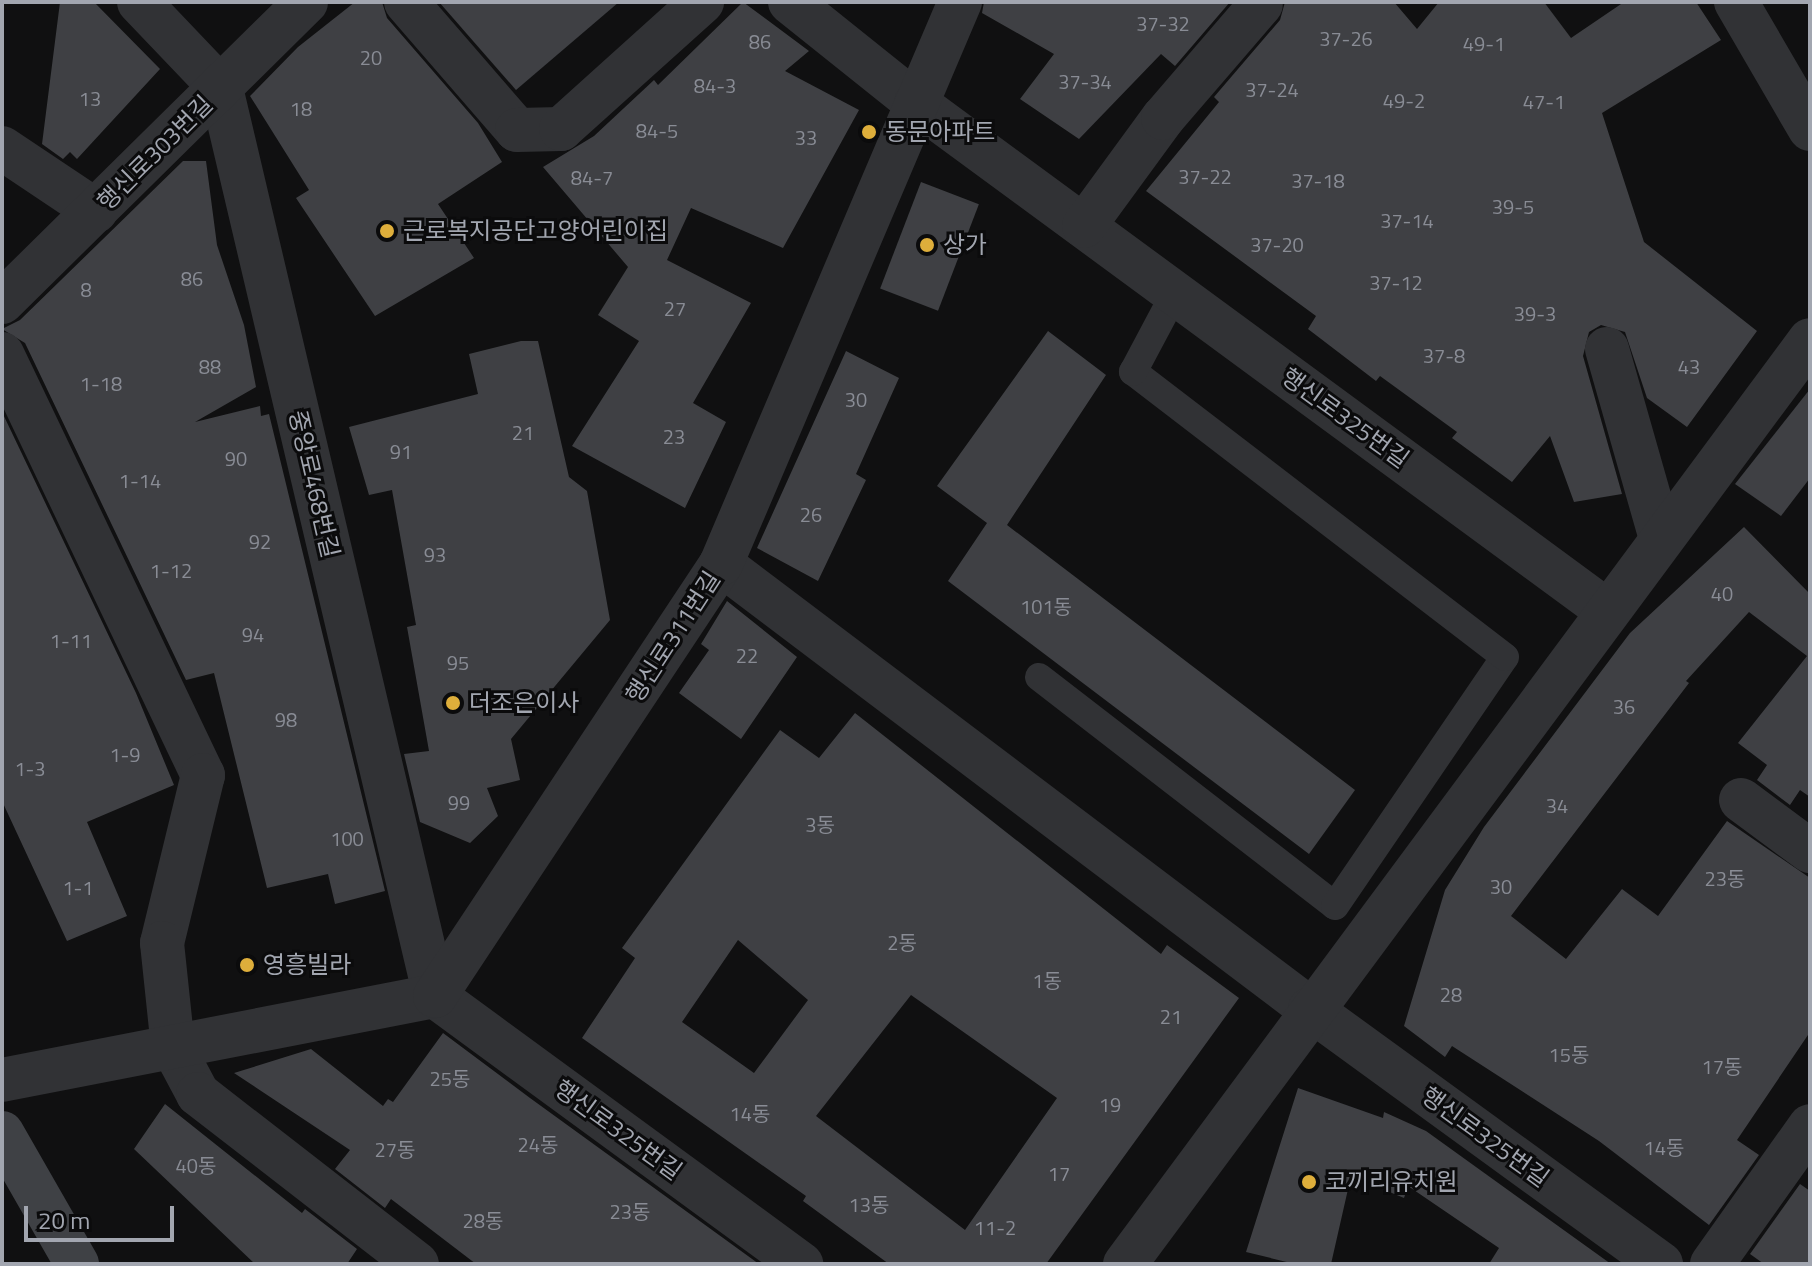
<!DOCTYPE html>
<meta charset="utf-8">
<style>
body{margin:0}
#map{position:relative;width:1812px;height:1266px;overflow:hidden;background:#101011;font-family:"Titillium Web","Noto Sans KR",sans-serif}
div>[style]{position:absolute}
.building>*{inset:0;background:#3f4044;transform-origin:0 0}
.service>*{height:28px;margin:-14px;padding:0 14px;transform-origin:14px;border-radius:14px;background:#313235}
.minor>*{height:44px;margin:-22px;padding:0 22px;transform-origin:22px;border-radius:22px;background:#313235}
.secondary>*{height:44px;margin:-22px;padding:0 22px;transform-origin:22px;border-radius:22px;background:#3f4145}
.dots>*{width:22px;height:22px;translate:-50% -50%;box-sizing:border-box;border:4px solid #0b0b0c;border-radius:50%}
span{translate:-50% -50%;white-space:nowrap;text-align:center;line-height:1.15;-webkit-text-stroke:6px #0b0b0c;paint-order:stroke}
.number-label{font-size:20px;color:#898c95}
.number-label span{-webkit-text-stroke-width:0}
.poi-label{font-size:24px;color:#a2a6b0}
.left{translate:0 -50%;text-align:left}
.street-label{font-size:24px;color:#a2a6b0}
.frame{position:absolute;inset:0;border:4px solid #a2a6b0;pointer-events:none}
.scale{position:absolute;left:24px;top:1206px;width:150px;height:36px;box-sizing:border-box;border:4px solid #a2a6b0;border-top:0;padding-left:10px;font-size:24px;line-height:28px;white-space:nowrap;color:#a2a6b0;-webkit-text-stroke:6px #0b0b0c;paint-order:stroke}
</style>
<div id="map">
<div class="building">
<i style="clip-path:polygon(60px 2px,94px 2px,160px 69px,77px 159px,70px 152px,63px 159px,42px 144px)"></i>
<i style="clip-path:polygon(355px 2px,382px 2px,387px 18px,478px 123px,502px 162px,438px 204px,474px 258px,375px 316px,296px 198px,309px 190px,250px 96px,298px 47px)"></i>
<i style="clip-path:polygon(439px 2px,619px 2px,516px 90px)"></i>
<i style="clip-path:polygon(743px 2px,809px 51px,785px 71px,859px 110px,783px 248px,691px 208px,667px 260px,751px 303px,693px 403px,726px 422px,685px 508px,572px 446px,639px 341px,598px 315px,628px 267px,543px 167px,594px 136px,654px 80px,658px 85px)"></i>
<i style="clip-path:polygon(984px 2px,1230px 2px,1175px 66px,1161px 54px,1079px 139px,1020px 99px,1054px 54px,982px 13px)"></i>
<i style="clip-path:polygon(1285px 2px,1394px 2px,1417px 29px,1439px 2px,1544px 2px,1571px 38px,1624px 2px,1696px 2px,1721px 40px,1602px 113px,1644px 242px,1757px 331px,1687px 427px,1647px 398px,1625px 332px,1601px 325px,1589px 332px,1583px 356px,1622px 494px,1574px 502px,1550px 436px,1512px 482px,1452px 438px,1457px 432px,1380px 376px,1376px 381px,1308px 329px,1316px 316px,1146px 191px,1219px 102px,1214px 97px,1280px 20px)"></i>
<i style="clip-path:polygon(183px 161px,206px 161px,217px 245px,244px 325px,256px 387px,195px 422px,260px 406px,261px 416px,269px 414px,385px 891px,335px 904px,328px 874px,267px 888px,214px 673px,186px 680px,25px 343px,2px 329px,20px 320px)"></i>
<i style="left:921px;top:182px;width:62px;height:114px;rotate:21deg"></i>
<i style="clip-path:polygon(1048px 331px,1106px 375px,1007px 525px,1355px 790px,1309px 854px,948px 581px,987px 523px,937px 486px)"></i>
<i style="clip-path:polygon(521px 341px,538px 341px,569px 477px,587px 491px,610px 620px,511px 739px,520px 780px,487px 788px,498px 816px,470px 843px,420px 822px,404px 754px,429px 751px,407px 627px,416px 625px,392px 490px,369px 495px,349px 427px,478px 394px,469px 354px)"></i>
<i style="clip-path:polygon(846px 351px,899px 378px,856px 474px,866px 480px,818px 581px,757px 548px)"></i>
<i style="clip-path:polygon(1810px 389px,1810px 478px,1781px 516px,1735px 484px)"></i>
<i style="clip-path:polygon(2px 412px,136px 693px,174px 785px,87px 822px,127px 916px,67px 941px,2px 801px)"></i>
<i style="clip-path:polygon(1744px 527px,1810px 594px,1810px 797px,1800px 790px,1790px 805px,1757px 780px,1767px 765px,1738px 743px,1807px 656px,1749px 612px,1686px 681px,1689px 683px,1511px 916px,1566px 959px,1622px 889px,1658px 916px,1727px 821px,1810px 878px,1810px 1032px,1737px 1140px,1759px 1155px,1709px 1225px,1599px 1141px,1452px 1046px,1445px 1057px,1404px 1026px,1445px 890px,1484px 827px,1630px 633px)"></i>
<i style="clip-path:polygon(727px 601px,797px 657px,741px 739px,679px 693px,709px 650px,701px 644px)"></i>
<i style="clip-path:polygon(evenodd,855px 713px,1161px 954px,1167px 945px,1239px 998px,1046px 1264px,889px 1264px,803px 1201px,806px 1196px,582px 1038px,635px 958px,622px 948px,780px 730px,819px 758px,855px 713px,738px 940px,808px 1000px,754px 1073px,682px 1022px,738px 940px,855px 713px,911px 995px,1057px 1098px,965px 1230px,816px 1116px,911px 995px)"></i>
<i style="clip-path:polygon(443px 1033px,530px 1098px,759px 1264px,476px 1264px,391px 1199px,385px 1208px,335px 1169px,350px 1150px,234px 1073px,311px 1049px,383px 1106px,388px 1099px,393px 1102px)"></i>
<i style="clip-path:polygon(1298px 1088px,1383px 1118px,1384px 1112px,1426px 1131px,1611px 1264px,1489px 1264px,1499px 1248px,1408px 1186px,1404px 1198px,1351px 1176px,1331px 1264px,1295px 1264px,1246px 1252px)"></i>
<i style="clip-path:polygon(165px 1104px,302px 1213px,305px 1209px,357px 1249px,347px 1264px,255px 1264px,134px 1149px)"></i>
<i style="clip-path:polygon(1800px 1184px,1810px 1191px,1810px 1264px,1764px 1264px,1750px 1254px)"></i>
</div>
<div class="service">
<i style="left:1039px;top:677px;width:374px;rotate:37.7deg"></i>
<i style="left:1335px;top:906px;width:301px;rotate:-55.7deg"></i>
<i style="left:1505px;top:657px;width:469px;rotate:-142.5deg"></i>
<i style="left:1133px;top:372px;width:89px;rotate:-62deg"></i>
</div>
<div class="minor">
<i style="left:139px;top:2px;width:119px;rotate:46.4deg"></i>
<i style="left:221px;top:88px;width:933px;rotate:76.74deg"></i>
<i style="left:435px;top:996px;width:454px;rotate:36.2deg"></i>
<i style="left:406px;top:2px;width:169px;rotate:49.1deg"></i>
<i style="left:517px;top:130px;width:44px;rotate:-1.3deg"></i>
<i style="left:561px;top:129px;width:190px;rotate:-42deg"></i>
<i style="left:790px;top:2px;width:161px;rotate:38.7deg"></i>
<i style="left:916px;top:103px;width:856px;rotate:36.31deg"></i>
<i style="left:1736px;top:2px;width:147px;rotate:59.8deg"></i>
<i style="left:2px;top:148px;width:113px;rotate:33.8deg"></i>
<i style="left:1084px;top:226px;width:134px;rotate:-53.8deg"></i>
<i style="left:1163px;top:118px;width:150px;rotate:-49.3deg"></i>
<i style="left:2px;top:302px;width:427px;rotate:-44.6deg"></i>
<i style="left:1607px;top:349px;width:197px;rotate:74.1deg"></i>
<i style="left:2px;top:354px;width:467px;rotate:64.5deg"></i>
<i style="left:203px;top:775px;width:173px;rotate:103.7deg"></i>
<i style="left:162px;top:943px;width:105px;rotate:84deg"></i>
<i style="left:173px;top:1047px;width:53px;rotate:62deg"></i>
<i style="left:198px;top:1094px;width:277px;rotate:37.8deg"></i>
<i style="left:721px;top:564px;width:738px;rotate:37.07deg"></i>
<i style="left:1310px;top:1009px;width:434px;rotate:36deg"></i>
<i style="left:1741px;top:800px;width:86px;rotate:36.5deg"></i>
<i style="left:2px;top:1080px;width:441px;rotate:-11deg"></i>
<i style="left:435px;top:996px;width:518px;rotate:-56.49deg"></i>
<i style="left:721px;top:564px;width:611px;rotate:-66.96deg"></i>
<i style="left:1125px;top:1264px;width:1150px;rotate:-53.45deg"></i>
<i style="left:1712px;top:1264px;width:169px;rotate:-54.6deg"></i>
</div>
<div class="secondary">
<i style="left:2px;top:1133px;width:151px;rotate:60.2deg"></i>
</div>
<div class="dots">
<i style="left:869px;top:132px;background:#deae3b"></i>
<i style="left:387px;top:231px;background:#deae3b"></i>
<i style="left:927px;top:245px;background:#deae3b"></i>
<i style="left:453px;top:703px;background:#deae3b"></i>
<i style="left:247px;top:965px;background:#deae3b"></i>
<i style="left:1309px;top:1182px;background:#deae3b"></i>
</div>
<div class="number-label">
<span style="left:1163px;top:23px">37-32</span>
<span style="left:1346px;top:38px">37-26</span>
<span style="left:760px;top:41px">86</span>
<span style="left:1484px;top:43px">49-1</span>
<span style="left:371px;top:57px">20</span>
<span style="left:1085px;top:81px">37-34</span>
<span style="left:715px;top:85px">84-3</span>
<span style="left:1272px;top:89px">37-24</span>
<span style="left:90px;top:98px">13</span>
<span style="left:1404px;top:100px">49-2</span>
<span style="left:1544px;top:101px">47-1</span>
<span style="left:301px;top:108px">18</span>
<span style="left:657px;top:130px">84-5</span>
<span style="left:806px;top:137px">33</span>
<span style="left:1205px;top:176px">37-22</span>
<span style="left:592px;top:177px">84-7</span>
<span style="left:1318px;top:180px">37-18</span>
<span style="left:1513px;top:206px">39-5</span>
<span style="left:1407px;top:220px">37-14</span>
<span style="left:1277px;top:244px">37-20</span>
<span style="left:192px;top:278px">86</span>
<span style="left:1396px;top:282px">37-12</span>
<span style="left:86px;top:289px">8</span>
<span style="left:675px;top:308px">27</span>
<span style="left:1535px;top:313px">39-3</span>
<span style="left:1444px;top:355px">37-8</span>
<span style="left:210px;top:366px">88</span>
<span style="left:1689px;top:366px">43</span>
<span style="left:101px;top:383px">1-18</span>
<span style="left:856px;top:399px">30</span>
<span style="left:523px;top:432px">21</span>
<span style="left:674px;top:436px">23</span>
<span style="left:401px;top:451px">91</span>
<span style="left:236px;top:458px">90</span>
<span style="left:140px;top:480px">1-14</span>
<span style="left:811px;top:514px">26</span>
<span style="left:260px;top:541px">92</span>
<span style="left:435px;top:554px">93</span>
<span style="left:171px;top:570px">1-12</span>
<span style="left:1722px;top:593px">40</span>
<span style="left:1046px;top:606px">101동</span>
<span style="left:253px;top:634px">94</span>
<span style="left:71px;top:640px">1-11</span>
<span style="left:747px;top:655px">22</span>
<span style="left:458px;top:662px">95</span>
<span style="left:1624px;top:706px">36</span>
<span style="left:286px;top:719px">98</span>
<span style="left:125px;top:754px">1-9</span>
<span style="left:30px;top:768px">1-3</span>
<span style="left:459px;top:802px">99</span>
<span style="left:1557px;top:805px">34</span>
<span style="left:820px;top:824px">3동</span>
<span style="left:347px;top:838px">100</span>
<span style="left:1725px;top:878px">23동</span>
<span style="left:1501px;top:886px">30</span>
<span style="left:78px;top:887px">1-1</span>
<span style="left:902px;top:942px">2동</span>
<span style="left:1047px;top:980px">1동</span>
<span style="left:1451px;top:994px">28</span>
<span style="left:1171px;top:1016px">21</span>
<span style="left:1569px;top:1054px">15동</span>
<span style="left:1722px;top:1066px">17동</span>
<span style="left:450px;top:1078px">25동</span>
<span style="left:1110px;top:1104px">19</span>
<span style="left:750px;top:1113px">14동</span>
<span style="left:538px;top:1144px">24동</span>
<span style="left:1664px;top:1147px">14동</span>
<span style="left:395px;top:1149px">27동</span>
<span style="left:196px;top:1165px">40동</span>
<span style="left:1059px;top:1173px">17</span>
<span style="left:869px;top:1204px">13동</span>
<span style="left:630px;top:1211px">23동</span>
<span style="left:483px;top:1220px">28동</span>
<span style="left:995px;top:1227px">11-2</span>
</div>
<div class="poi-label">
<span class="left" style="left:885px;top:132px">동문아파트</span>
<span class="left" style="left:403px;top:231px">근로복지공단고양어린이집</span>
<span class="left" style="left:943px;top:245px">상가</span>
<span class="left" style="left:469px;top:703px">더조은이사</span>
<span class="left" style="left:263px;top:965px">영흥빌라</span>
<span class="left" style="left:1325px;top:1182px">코끼리유치원</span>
</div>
<div class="street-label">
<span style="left:155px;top:153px;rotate:-45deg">행신로303번길</span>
<span style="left:1345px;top:418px;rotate:36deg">행신로325번길</span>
<span style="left:314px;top:484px;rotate:77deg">중앙로468번길</span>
<span style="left:673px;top:637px;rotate:-57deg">행신로311번길</span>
<span style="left:618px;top:1130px;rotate:36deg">행신로325번길</span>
<span style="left:1485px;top:1137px;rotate:36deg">행신로325번길</span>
</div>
<div class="frame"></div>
<div class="scale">20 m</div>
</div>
